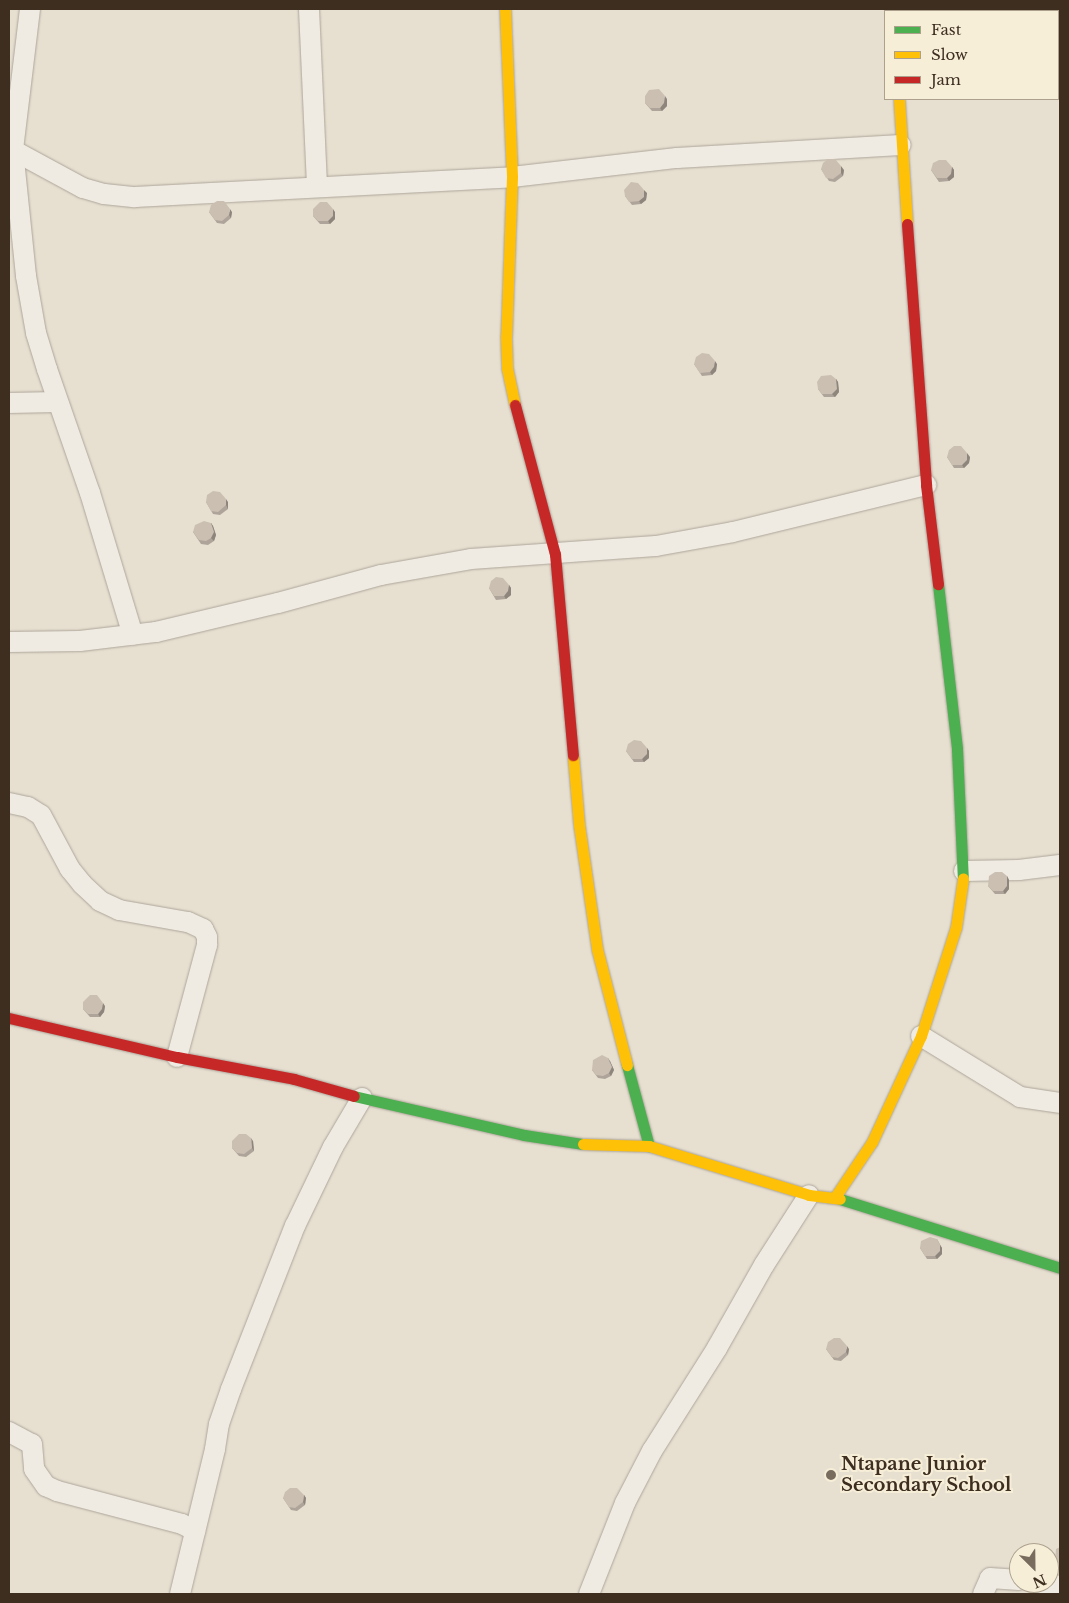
<!DOCTYPE html>
<style>
body{margin:0}
#map{position:relative;width:1069px;height:1603px;overflow:hidden;background:#e7e0d1;font-family:"Libre Baskerville",serif}
div>[style]{position:absolute}
.roads{filter:drop-shadow(0 0 1px #ada599) drop-shadow(0 0 1px #ada599)}
.street>*{height:20px;margin:-10px;padding:0 10px;transform-origin:10px;border-radius:10px;background:#efebe3}
.fast>*{height:11px;margin:-5.5px;padding:0 5.5px;transform-origin:5.5px;border-radius:5.5px;background:#4caf50}
.slow>*{height:11px;margin:-5.5px;padding:0 5.5px;transform-origin:5.5px;border-radius:5.5px;background:#ffc107}
.jam>*{height:11px;margin:-5.5px;padding:0 5.5px;transform-origin:5.5px;border-radius:5.5px;background:#c62828}
.wall>*{inset:0;background:#afa499}
.shaded-wall>*{inset:0;background:#8e867d}
.building>*{inset:0;background:#cbbfb2}
.dots>*{width:14px;height:14px;translate:-50% -50%;box-sizing:border-box;border:2px solid #f7eed8;border-radius:50%}
span{translate:-50% -50%;white-space:nowrap;text-align:center;line-height:1.15;-webkit-text-stroke:4px #f7eed8;paint-order:stroke}
.poi-label{font-size:18px;color:#3d2e20;font-weight:700}
.left{translate:0 -50%;text-align:left}
.frame{position:absolute;inset:0;border:10px solid #3d2e20;pointer-events:none}
.legend{position:absolute;left:884px;top:10px;width:175px;height:90px;box-sizing:border-box;background:#f7eed8;border:1px solid #ada18e;margin:0;padding:6px 9px;list-style:none;font-size:15px;color:#3d2e20}
.legend li{display:flex;align-items:center;gap:10px;height:25px}
.legend b{width:25px;border:1px solid #ada18e}
.north{position:absolute;left:1009px;top:1543px;width:50px;height:50px;box-sizing:border-box;background:#f7eed8;border:1px solid #ada18e;border-radius:50%;rotate:157deg;font-size:14px;font-weight:700;line-height:20px;text-align:center;color:#3d2e20}
.north::after{content:'';display:block;margin:auto;width:18px;height:22px;background:#786c5e;clip-path:polygon(50% 0,100% 100%,50% 72%,0 100%)}
</style>
<div id="map">
<div class="roads">
<div class="street">
<i style="left:30px;top:9px;width:142px;rotate:96.9deg"></i>
<i style="left:13px;top:150px;width:127px;rotate:84.1deg"></i>
<i style="left:26px;top:276px;width:58px;rotate:80deg"></i>
<i style="left:36px;top:333px;width:38px;rotate:73deg"></i>
<i style="left:47px;top:369px;width:131px;rotate:70.9deg"></i>
<i style="left:90px;top:493px;width:148px;rotate:73.2deg"></i>
<i style="left:309px;top:9px;width:178px;rotate:87.4deg"></i>
<i style="left:897px;top:9px;width:2px;rotate:90deg"></i>
<i style="left:9px;top:148px;width:84px;rotate:28.4deg"></i>
<i style="left:83px;top:188px;width:22px;rotate:16deg"></i>
<i style="left:104px;top:194px;width:31px;rotate:6deg"></i>
<i style="left:135px;top:197px;width:378px;rotate:-3deg"></i>
<i style="left:512px;top:177px;width:166px;rotate:-6.6deg"></i>
<i style="left:677px;top:158px;width:224px;rotate:-3.3deg"></i>
<i style="left:9px;top:403px;width:48px;rotate:-1.2deg"></i>
<i style="left:9px;top:642px;width:71px;rotate:-0.8deg"></i>
<i style="left:80px;top:641px;width:77px;rotate:-6.8deg"></i>
<i style="left:156px;top:632px;width:125px;rotate:-13.4deg"></i>
<i style="left:278px;top:603px;width:107px;rotate:-15.2deg"></i>
<i style="left:381px;top:575px;width:91px;rotate:-10.1deg"></i>
<i style="left:471px;top:559px;width:185px;rotate:-4deg"></i>
<i style="left:656px;top:546px;width:78px;rotate:-10.3deg"></i>
<i style="left:733px;top:532px;width:199px;rotate:-13.7deg"></i>
<i style="left:9px;top:803px;width:19px;rotate:12deg"></i>
<i style="left:28px;top:807px;width:15px;rotate:32deg"></i>
<i style="left:41px;top:815px;width:61px;rotate:61.8deg"></i>
<i style="left:70px;top:869px;width:19px;rotate:51deg"></i>
<i style="left:82px;top:884px;width:25px;rotate:43deg"></i>
<i style="left:100px;top:901px;width:21px;rotate:25deg"></i>
<i style="left:119px;top:910px;width:70px;rotate:9.9deg"></i>
<i style="left:188px;top:922px;width:17px;rotate:25deg"></i>
<i style="left:203px;top:929px;width:9px;rotate:63deg"></i>
<i style="left:207px;top:937px;width:8px;rotate:90deg"></i>
<i style="left:207px;top:945px;width:116px;rotate:105deg"></i>
<i style="left:964px;top:871px;width:55px;rotate:-1deg"></i>
<i style="left:1019px;top:870px;width:41px;rotate:-7deg"></i>
<i style="left:921px;top:1036px;width:116px;rotate:31.6deg"></i>
<i style="left:1020px;top:1097px;width:40px;rotate:8.5deg"></i>
<i style="left:9px;top:1432px;width:26px;rotate:28deg"></i>
<i style="left:32px;top:1444px;width:25px;rotate:85deg"></i>
<i style="left:34px;top:1469px;width:21px;rotate:55deg"></i>
<i style="left:46px;top:1486px;width:12px;rotate:24deg"></i>
<i style="left:57px;top:1491px;width:129px;rotate:14.8deg"></i>
<i style="left:182px;top:1524px;width:15px;rotate:28deg"></i>
<i style="left:1041px;top:1583px;width:19px;rotate:9deg"></i>
<i style="left:180px;top:1594px;width:149px;rotate:-76.4deg"></i>
<i style="left:215px;top:1449px;width:25px;rotate:-81deg"></i>
<i style="left:219px;top:1424px;width:37px;rotate:-71deg"></i>
<i style="left:231px;top:1389px;width:175px;rotate:-68.6deg"></i>
<i style="left:295px;top:1226px;width:88px;rotate:-64.3deg"></i>
<i style="left:333px;top:1147px;width:57px;rotate:-59.4deg"></i>
<i style="left:589px;top:1594px;width:98px;rotate:-68.4deg"></i>
<i style="left:625px;top:1503px;width:59px;rotate:-62.6deg"></i>
<i style="left:652px;top:1451px;width:122px;rotate:-57.7deg"></i>
<i style="left:717px;top:1348px;width:95px;rotate:-60.5deg"></i>
<i style="left:764px;top:1265px;width:83px;rotate:-57.3deg"></i>
<i style="left:983px;top:1594px;width:17px;rotate:-66deg"></i>
<i style="left:990px;top:1578px;width:29px;rotate:4deg"></i>
</div>
<div class="fast">
<i style="left:938px;top:584px;width:166px;rotate:83.4deg"></i>
<i style="left:957px;top:749px;width:130px;rotate:87.4deg"></i>
<i style="left:627px;top:1065px;width:84px;rotate:74.8deg"></i>
<i style="left:354px;top:1096px;width:174px;rotate:12.9deg"></i>
<i style="left:524px;top:1135px;width:60px;rotate:8.7deg"></i>
<i style="left:840px;top:1199px;width:231px;rotate:17.4deg"></i>
</div>
<div class="slow">
<i style="left:505px;top:9px;width:168px;rotate:87.6deg"></i>
<i style="left:512px;top:177px;width:160px;rotate:92.1deg"></i>
<i style="left:506px;top:337px;width:31px;rotate:88deg"></i>
<i style="left:507px;top:368px;width:38px;rotate:78deg"></i>
<i style="left:899px;top:99px;width:125px;rotate:86.3deg"></i>
<i style="left:573px;top:755px;width:70px;rotate:85.1deg"></i>
<i style="left:579px;top:825px;width:125px;rotate:81.7deg"></i>
<i style="left:597px;top:949px;width:120px;rotate:75.5deg"></i>
<i style="left:583px;top:1144px;width:66px;rotate:1.7deg"></i>
<i style="left:649px;top:1146px;width:167px;rotate:17deg"></i>
<i style="left:809px;top:1195px;width:31px;rotate:7deg"></i>
<i style="left:835px;top:1197px;width:66px;rotate:-56.1deg"></i>
<i style="left:872px;top:1142px;width:117px;rotate:-65.2deg"></i>
<i style="left:921px;top:1036px;width:114px;rotate:-72.2deg"></i>
<i style="left:956px;top:927px;width:49px;rotate:-81.7deg"></i>
</div>
<div class="jam">
<i style="left:907px;top:224px;width:262px;rotate:85.8deg"></i>
<i style="left:926px;top:485px;width:100px;rotate:83.1deg"></i>
<i style="left:515px;top:405px;width:154px;rotate:75deg"></i>
<i style="left:555px;top:554px;width:202px;rotate:84.9deg"></i>
<i style="left:9px;top:1018px;width:172px;rotate:13.1deg"></i>
<i style="left:177px;top:1057px;width:119px;rotate:10.6deg"></i>
<i style="left:294px;top:1079px;width:62px;rotate:15.8deg"></i>
</div>
</div>
<div class="wall">
<i style="clip-path:polygon(667px 99px,667px 106px,662px 111px,652px 111px,645px 103px)"></i>
<i style="clip-path:polygon(952px 167px,954px 170px,954px 177px,949px 181px,939px 182px,931px 170px)"></i>
<i style="clip-path:polygon(821px 169px,844px 170px,843px 176px,835px 182px,829px 181px)"></i>
<i style="clip-path:polygon(647px 193px,646px 200px,641px 204px,632px 205px,625px 196px)"></i>
<i style="clip-path:polygon(209px 212px,232px 212px,231px 218px,224px 224px,217px 223px)"></i>
<i style="clip-path:polygon(335px 212px,335px 219px,330px 224px,320px 224px,313px 216px)"></i>
<i style="clip-path:polygon(694px 364px,717px 364px,716px 371px,712px 375px,702px 376px)"></i>
<i style="clip-path:polygon(836px 379px,838px 382px,839px 392px,835px 397px,824px 397px,818px 389px)"></i>
<i style="clip-path:polygon(947px 457px,970px 457px,969px 463px,964px 468px,954px 468px)"></i>
<i style="clip-path:polygon(206px 502px,228px 502px,228px 509px,220px 515px,213px 514px)"></i>
<i style="clip-path:polygon(211px 523px,213px 526px,216px 535px,214px 541px,208px 545px,201px 544px,193px 532px)"></i>
<i style="clip-path:polygon(509px 585px,511px 588px,511px 595px,506px 599px,496px 600px,489px 588px)"></i>
<i style="clip-path:polygon(647px 748px,649px 751px,649px 758px,644px 762px,634px 762px,626px 751px)"></i>
<i style="clip-path:polygon(1007px 876px,1009px 880px,1009px 889px,1005px 894px,995px 894px,988px 886px)"></i>
<i style="clip-path:polygon(105px 1006px,104px 1012px,100px 1017px,90px 1017px,83px 1009px)"></i>
<i style="clip-path:polygon(610px 1061px,614px 1070px,611px 1076px,605px 1079px,598px 1078px,592px 1070px)"></i>
<i style="clip-path:polygon(253px 1141px,254px 1151px,246px 1157px,239px 1156px,232px 1148px)"></i>
<i style="clip-path:polygon(937px 1239px,942px 1248px,942px 1254px,937px 1259px,927px 1259px,920px 1248px)"></i>
<i style="clip-path:polygon(826px 1349px,849px 1349px,848px 1355px,841px 1361px,834px 1360px)"></i>
<i style="clip-path:polygon(304px 1495px,306px 1498px,305px 1505px,297px 1511px,291px 1510px,283px 1498px)"></i>
</div>
<div class="shaded-wall">
<i style="clip-path:polygon(665px 96px,667px 99px,667px 106px,662px 111px,660px 108px)"></i>
<i style="clip-path:polygon(841px 166px,844px 170px,843px 176px,841px 173px)"></i>
<i style="clip-path:polygon(952px 167px,954px 170px,954px 177px,949px 181px,947px 178px)"></i>
<i style="clip-path:polygon(644px 190px,647px 193px,646px 200px,641px 204px,639px 201px)"></i>
<i style="clip-path:polygon(230px 209px,232px 212px,231px 218px,229px 215px)"></i>
<i style="clip-path:polygon(333px 209px,335px 212px,335px 219px,330px 224px,328px 221px)"></i>
<i style="clip-path:polygon(715px 361px,717px 364px,716px 371px,712px 375px,710px 372px)"></i>
<i style="clip-path:polygon(836px 379px,838px 382px,839px 392px,835px 397px,832px 394px)"></i>
<i style="clip-path:polygon(967px 453px,970px 457px,969px 463px,964px 468px,962px 465px)"></i>
<i style="clip-path:polygon(226px 499px,228px 502px,228px 509px,226px 505px)"></i>
<i style="clip-path:polygon(211px 523px,213px 526px,216px 535px,214px 541px,211px 538px)"></i>
<i style="clip-path:polygon(509px 585px,511px 588px,511px 595px,506px 599px,504px 596px)"></i>
<i style="clip-path:polygon(647px 748px,649px 751px,649px 758px,644px 762px,642px 759px)"></i>
<i style="clip-path:polygon(1007px 876px,1009px 880px,1009px 889px,1005px 894px,1003px 891px)"></i>
<i style="clip-path:polygon(103px 1003px,105px 1006px,104px 1012px,100px 1017px,98px 1014px)"></i>
<i style="clip-path:polygon(608px 1058px,610px 1061px,614px 1070px,611px 1076px,609px 1073px)"></i>
<i style="clip-path:polygon(251px 1138px,253px 1141px,254px 1151px,252px 1148px)"></i>
<i style="clip-path:polygon(940px 1245px,942px 1248px,942px 1254px,937px 1259px,935px 1256px)"></i>
<i style="clip-path:polygon(847px 1346px,849px 1349px,848px 1355px,846px 1352px)"></i>
<i style="clip-path:polygon(304px 1495px,306px 1498px,305px 1505px,303px 1502px)"></i>
</div>
<div class="building">
<i style="clip-path:polygon(659px 89px,665px 96px,664px 103px,660px 108px,650px 108px,645px 103px,645px 96px,649px 90px)"></i>
<i style="clip-path:polygon(828px 159px,835px 159px,841px 166px,841px 173px,833px 179px,826px 178px,821px 169px,823px 163px)"></i>
<i style="clip-path:polygon(939px 160px,946px 160px,952px 167px,951px 174px,947px 178px,937px 178px,931px 170px,933px 163px)"></i>
<i style="clip-path:polygon(631px 182px,638px 183px,644px 190px,644px 197px,639px 201px,629px 202px,625px 196px,624px 190px)"></i>
<i style="clip-path:polygon(217px 201px,224px 201px,230px 209px,229px 215px,222px 221px,215px 220px,209px 212px,211px 205px)"></i>
<i style="clip-path:polygon(320px 202px,327px 202px,333px 209px,333px 216px,328px 221px,318px 221px,313px 216px,313px 209px)"></i>
<i style="clip-path:polygon(702px 353px,709px 354px,715px 361px,714px 367px,710px 372px,700px 373px,694px 364px,696px 357px)"></i>
<i style="clip-path:polygon(831px 375px,836px 379px,837px 389px,832px 394px,822px 394px,818px 389px,817px 382px,821px 376px)"></i>
<i style="clip-path:polygon(954px 446px,961px 446px,967px 453px,967px 460px,962px 465px,952px 465px,947px 457px,949px 450px)"></i>
<i style="clip-path:polygon(213px 491px,220px 492px,226px 499px,226px 505px,218px 512px,211px 511px,206px 502px,207px 495px)"></i>
<i style="clip-path:polygon(204px 521px,211px 523px,214px 532px,211px 538px,206px 541px,199px 540px,193px 532px,195px 525px)"></i>
<i style="clip-path:polygon(496px 577px,503px 578px,509px 585px,508px 591px,504px 596px,494px 596px,489px 588px,491px 581px)"></i>
<i style="clip-path:polygon(634px 740px,641px 741px,647px 748px,647px 754px,642px 759px,632px 759px,626px 751px,628px 744px)"></i>
<i style="clip-path:polygon(995px 872px,1002px 872px,1007px 876px,1007px 886px,1003px 891px,993px 891px,988px 886px,989px 876px)"></i>
<i style="clip-path:polygon(90px 995px,97px 995px,103px 1003px,102px 1009px,98px 1014px,88px 1014px,83px 1009px,83px 1002px)"></i>
<i style="clip-path:polygon(602px 1055px,608px 1058px,612px 1067px,609px 1073px,603px 1076px,596px 1075px,592px 1070px,593px 1060px)"></i>
<i style="clip-path:polygon(239px 1134px,246px 1134px,251px 1138px,252px 1148px,244px 1154px,237px 1153px,232px 1148px,232px 1141px)"></i>
<i style="clip-path:polygon(930px 1237px,937px 1239px,940px 1245px,940px 1251px,935px 1256px,925px 1256px,920px 1248px,921px 1241px)"></i>
<i style="clip-path:polygon(834px 1338px,840px 1338px,847px 1346px,846px 1352px,838px 1358px,832px 1357px,826px 1349px,828px 1342px)"></i>
<i style="clip-path:polygon(290px 1488px,297px 1488px,304px 1495px,303px 1502px,295px 1508px,289px 1507px,283px 1498px,285px 1492px)"></i>
<i style="clip-path:polygon(1060px 1547px,1060px 1565px,1055px 1560px,1056px 1549px)"></i>
</div>
<div class="dots">
<i style="left:831px;top:1475px;background:#786c5e"></i>
</div>
<div class="poi-label">
<span class="left" style="left:841px;top:1475px">Ntapane Junior<br>Secondary School</span>
</div>
<div class="frame"></div>
<ul class="legend">
<li><b style="height:6px;background:#4caf50"></b>Fast</li>
<li><b style="height:6px;background:#ffc107"></b>Slow</li>
<li><b style="height:6px;background:#c62828"></b>Jam</li>
</ul>
<div class="north">N</div>
</div>
